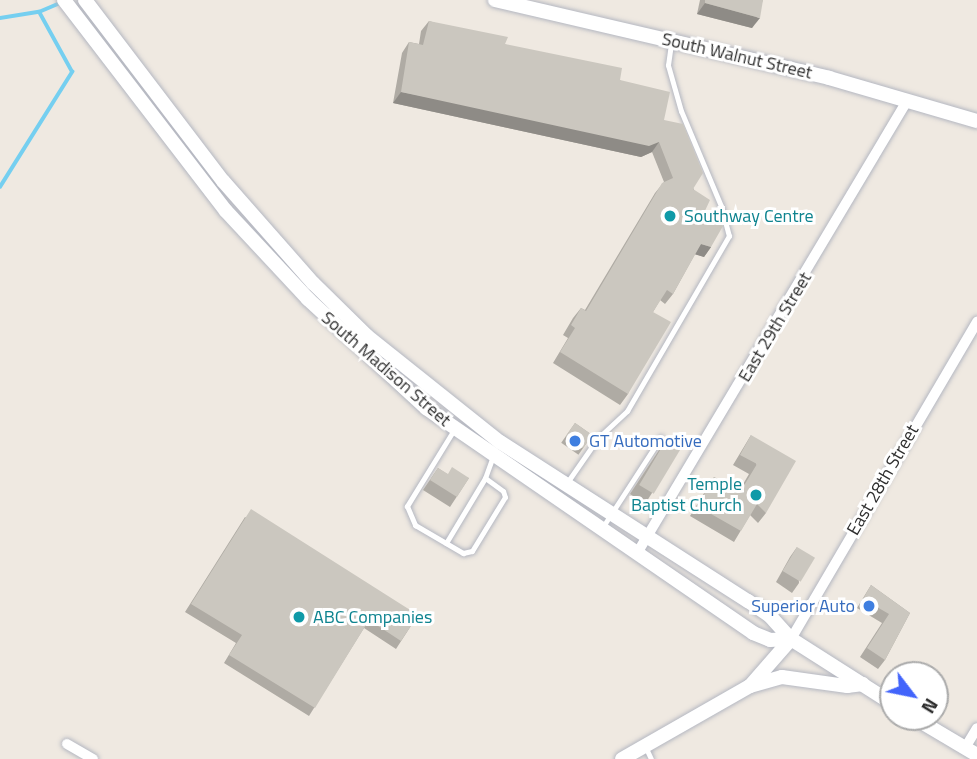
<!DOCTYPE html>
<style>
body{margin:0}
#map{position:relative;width:977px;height:759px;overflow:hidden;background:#efe9e1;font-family:"Titillium Web",sans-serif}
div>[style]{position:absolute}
.stream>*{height:3.5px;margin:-1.75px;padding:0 1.75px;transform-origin:1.75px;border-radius:1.75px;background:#75cff0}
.roads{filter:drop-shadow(0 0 2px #b4b7c1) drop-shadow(0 0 2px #b4b7c1)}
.service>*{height:5px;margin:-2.5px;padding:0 2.5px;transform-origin:2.5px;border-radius:2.5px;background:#fff}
.minor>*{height:10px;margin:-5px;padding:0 5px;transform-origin:5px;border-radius:5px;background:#fff}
.secondary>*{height:14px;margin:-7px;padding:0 7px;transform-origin:7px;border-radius:7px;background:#fff}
.wall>*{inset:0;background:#afaba4;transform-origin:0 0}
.shaded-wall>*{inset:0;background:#8e8b86}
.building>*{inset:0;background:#cbc7bf;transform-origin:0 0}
.dots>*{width:19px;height:19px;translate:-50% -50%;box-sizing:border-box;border:4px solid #fff;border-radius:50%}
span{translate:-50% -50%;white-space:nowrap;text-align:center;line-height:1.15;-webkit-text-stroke:6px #fff;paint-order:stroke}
.street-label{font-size:18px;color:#2e2e2e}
.culture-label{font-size:18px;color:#0d838f}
.left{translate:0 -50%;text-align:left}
.right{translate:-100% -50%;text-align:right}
.shop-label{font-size:18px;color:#366cbe}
.north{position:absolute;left:879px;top:661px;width:70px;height:70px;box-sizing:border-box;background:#fff;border:2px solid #ababab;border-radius:50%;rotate:122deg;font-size:19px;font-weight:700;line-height:28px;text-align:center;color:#2e2e2e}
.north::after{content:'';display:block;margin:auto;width:24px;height:32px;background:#4264fb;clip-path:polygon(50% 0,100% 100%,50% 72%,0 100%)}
</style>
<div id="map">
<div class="stream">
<i style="left:0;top:18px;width:39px;rotate:-9deg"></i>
<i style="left:39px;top:12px;width:25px;rotate:-23deg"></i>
<i style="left:0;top:187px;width:136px;rotate:-57.9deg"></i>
<i style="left:72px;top:72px;width:68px;rotate:-118.8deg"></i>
</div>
<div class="roads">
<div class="service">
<i style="left:455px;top:428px;width:92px;rotate:121.6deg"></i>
<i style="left:407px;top:506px;width:21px;rotate:67deg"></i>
<i style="left:415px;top:525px;width:56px;rotate:30.3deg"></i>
<i style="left:463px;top:553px;width:9px;rotate:-13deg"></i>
<i style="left:472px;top:551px;width:63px;rotate:-58.6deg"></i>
<i style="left:505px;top:497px;width:6px;rotate:-108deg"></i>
<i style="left:503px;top:491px;width:22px;rotate:-144deg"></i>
<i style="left:485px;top:478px;width:23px;rotate:-70deg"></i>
<i style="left:566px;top:484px;width:56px;rotate:-55.2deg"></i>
<i style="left:598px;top:438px;width:40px;rotate:-43deg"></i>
<i style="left:627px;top:411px;width:203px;rotate:-59.8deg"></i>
<i style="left:729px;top:236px;width:31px;rotate:-105deg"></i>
<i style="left:721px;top:206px;width:103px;rotate:-112.8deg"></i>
<i style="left:681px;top:111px;width:48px;rotate:-105.8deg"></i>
<i style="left:668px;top:65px;width:21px;rotate:-82deg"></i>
<i style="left:602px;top:528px;width:108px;rotate:-57deg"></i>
<i style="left:446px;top:543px;width:76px;rotate:-59deg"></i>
<i style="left:645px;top:746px;width:14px;rotate:65deg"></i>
</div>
<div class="minor">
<i style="left:639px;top:550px;width:523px;rotate:-59.17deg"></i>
<i style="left:791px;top:639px;width:368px;rotate:-59.6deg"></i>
<i style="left:67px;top:744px;width:30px;rotate:30deg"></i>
<i style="left:965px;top:748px;width:23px;rotate:-59deg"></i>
</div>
<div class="secondary">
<i style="left:64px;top:0;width:266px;rotate:52.5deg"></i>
<i style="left:226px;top:211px;width:120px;rotate:47deg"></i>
<i style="left:308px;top:299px;width:161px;rotate:42.7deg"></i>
<i style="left:426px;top:408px;width:397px;rotate:34.5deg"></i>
<i style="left:753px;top:633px;width:18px;rotate:22deg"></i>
<i style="left:770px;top:640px;width:21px;rotate:-3deg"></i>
<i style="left:85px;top:0;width:228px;rotate:52.7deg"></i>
<i style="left:223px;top:181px;width:136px;rotate:48.6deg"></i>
<i style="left:313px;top:283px;width:76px;rotate:44.5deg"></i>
<i style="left:367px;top:336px;width:170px;rotate:38.6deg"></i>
<i style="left:500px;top:442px;width:295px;rotate:32.7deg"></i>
<i style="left:748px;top:601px;width:27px;rotate:34deg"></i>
<i style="left:770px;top:616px;width:31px;rotate:48deg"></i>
<i style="left:791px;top:639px;width:121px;rotate:32.5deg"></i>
<i style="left:495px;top:0;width:343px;rotate:13.1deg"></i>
<i style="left:829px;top:78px;width:154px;rotate:16.2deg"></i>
<i style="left:750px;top:686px;width:33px;rotate:-16deg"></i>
<i style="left:782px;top:677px;width:66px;rotate:7.9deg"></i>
<i style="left:847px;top:686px;width:16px;rotate:-7deg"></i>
<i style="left:913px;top:717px;width:74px;rotate:30.7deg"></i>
<i style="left:622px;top:759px;width:147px;rotate:-29.7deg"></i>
<i style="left:750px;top:686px;width:62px;rotate:-48.9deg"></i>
</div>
</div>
<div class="wall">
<i style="clip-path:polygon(700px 0,763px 0,752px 28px,697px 14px)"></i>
<i style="clip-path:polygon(429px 21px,620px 80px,664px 120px,704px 213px,711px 247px,704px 257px,695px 254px,673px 294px,665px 304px,660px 300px,653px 312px,628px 394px,620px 405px,553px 363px,568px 338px,563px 335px,573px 318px,581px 308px,585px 310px,655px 193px,664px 182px,652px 152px,641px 157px,393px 103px,402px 53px,409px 42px,419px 44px,421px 31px)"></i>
<i style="left:575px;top:423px;width:21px;height:24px;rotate:35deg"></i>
<i style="clip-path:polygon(751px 435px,766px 513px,758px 523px,750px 515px,734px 542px,690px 516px,714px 477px,739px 491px,749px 474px,733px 465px)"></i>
<i style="clip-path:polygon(661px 447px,652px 493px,645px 504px,630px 494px)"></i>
<i style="clip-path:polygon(438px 468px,447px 474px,469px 478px,450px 507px,423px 490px)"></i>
<i style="clip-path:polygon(245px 517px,418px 615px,396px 649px,364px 628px,309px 716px,224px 663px,236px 643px,185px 612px)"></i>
<i style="clip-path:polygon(797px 547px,799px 583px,792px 593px,776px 582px,790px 557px)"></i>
<i style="clip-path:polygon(871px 585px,910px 613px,885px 660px,878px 669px,860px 657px,882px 623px,857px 608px)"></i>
</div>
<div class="shaded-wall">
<i style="clip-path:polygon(705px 3px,760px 18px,752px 28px,697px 14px)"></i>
<i style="clip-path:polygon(401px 92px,659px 142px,652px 152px,641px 157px,393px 103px)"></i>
<i style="clip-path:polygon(701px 244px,711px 247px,704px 257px,694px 254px)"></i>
</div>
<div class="building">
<i style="clip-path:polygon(705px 0,763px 0,760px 18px,705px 3px)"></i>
<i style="clip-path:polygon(429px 21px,508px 37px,505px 44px,622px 68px,620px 80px,670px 92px,664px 120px,683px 124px,703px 173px,693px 189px,710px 200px,704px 213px,723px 226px,711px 247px,701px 244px,673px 294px,667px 290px,653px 312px,671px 322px,628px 394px,560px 352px,575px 328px,571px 325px,581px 308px,586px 311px,662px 183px,673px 178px,659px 142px,649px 146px,401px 92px,409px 42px,423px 45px)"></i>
<i style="left:575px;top:423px;width:21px;height:16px;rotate:35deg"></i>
<i style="clip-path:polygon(751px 435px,796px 461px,766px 513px,757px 504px,741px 531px,697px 506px,714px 477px,740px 492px,757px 464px,740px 455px)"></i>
<i style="left:668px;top:437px;width:17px;height:56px;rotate:31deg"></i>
<i style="clip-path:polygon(452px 467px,469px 478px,457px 497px,430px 480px,438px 468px,448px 474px)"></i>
<i style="clip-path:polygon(251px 509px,418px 615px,401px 641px,369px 620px,315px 708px,229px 655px,242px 635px,191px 604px)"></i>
<i style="left:797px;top:547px;width:21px;height:28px;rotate:31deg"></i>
<i style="clip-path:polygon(871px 585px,910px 613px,885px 660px,867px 648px,889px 614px,863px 599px)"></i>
</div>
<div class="dots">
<i style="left:670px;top:216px;background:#0f9aa8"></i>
<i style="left:575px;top:441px;background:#3f7fe0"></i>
<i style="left:756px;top:495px;background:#0f9aa8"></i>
<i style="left:869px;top:606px;background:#3f7fe0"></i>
<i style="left:299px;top:617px;background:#0f9aa8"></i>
</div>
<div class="street-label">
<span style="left:737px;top:56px;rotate:13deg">South Walnut Street</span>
<span style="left:775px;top:327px;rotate:-59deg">East 29th Street</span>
<span style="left:386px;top:369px;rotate:41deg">South Madison Street</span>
<span style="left:883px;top:480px;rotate:-60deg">East 28th Street</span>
</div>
<div class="culture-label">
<span class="left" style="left:684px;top:216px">Southway Centre</span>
<span class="right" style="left:742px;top:495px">Temple<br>Baptist Church</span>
<span class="left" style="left:313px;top:617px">ABC Companies</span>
</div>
<div class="shop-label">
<span class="left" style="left:589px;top:441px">GT Automotive</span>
<span class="right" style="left:855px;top:606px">Superior Auto</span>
</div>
<div class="north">N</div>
</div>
